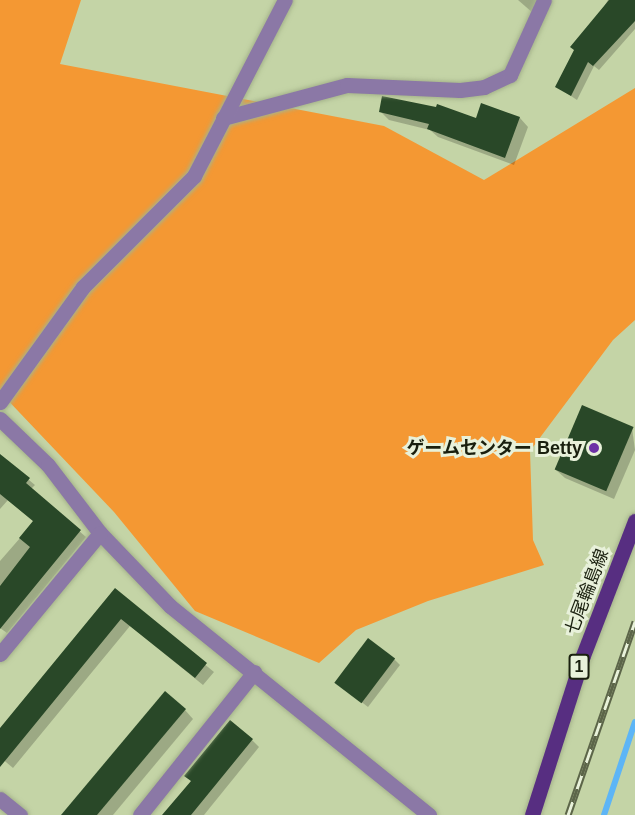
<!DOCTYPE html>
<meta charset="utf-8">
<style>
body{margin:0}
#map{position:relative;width:635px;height:815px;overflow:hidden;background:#c4d4a6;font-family:Arial,"Noto Sans JP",sans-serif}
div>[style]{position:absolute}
.green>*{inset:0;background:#f49833}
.shadow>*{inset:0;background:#0003}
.stream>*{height:6px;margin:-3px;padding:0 3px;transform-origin:3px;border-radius:3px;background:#5db5f6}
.building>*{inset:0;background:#294828;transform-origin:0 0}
.roads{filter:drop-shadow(0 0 2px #a5b38b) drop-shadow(0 0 2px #a5b38b)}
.minor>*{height:15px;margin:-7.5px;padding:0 7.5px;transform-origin:7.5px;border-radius:7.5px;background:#8b78a6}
.major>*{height:15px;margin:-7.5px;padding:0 7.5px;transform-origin:7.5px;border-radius:7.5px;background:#572e81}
.rail>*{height:7px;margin-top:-3.5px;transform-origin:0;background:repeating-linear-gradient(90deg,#e8f1da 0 14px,#5c6549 0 28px);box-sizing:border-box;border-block:2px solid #5c6549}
.dots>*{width:16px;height:16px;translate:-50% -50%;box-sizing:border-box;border:3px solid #e8f1da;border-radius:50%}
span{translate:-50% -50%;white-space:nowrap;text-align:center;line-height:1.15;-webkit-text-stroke:6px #e8f1da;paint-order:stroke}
.shield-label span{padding:2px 4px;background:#e8f1da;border:2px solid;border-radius:4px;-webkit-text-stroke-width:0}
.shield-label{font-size:16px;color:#191f0e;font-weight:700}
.poi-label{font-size:18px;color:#191f0e;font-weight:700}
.right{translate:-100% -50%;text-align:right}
.street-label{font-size:18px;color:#191f0e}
</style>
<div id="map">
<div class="green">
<i style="clip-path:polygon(0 0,81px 0,60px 64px,384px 126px,484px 180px,635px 88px,635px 320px,613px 340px,530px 451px,533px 540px,544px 565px,428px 601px,356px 630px,319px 663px,195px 611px,114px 512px,0 392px)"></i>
</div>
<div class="shadow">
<i style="clip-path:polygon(518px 0,544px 0,533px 13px)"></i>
<i style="clip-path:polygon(608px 0,635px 0,635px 29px,599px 70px,594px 66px,577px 100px,556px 86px)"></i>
<i style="clip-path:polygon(482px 104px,520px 118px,528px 127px,514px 165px,438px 137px,430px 130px,389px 120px,380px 111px,476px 120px)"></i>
<i style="clip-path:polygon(632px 428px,635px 450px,614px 499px,565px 478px,556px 470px)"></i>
<i style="clip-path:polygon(0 456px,35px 485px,31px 489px,86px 537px,7px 633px,0 628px,0 561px,34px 522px,8px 500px,0 509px)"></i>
<i style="clip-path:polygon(115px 590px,214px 672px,203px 685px,130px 626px,13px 768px,0 757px,0 730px)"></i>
<i style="clip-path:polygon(394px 659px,400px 665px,368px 707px,342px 687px)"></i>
<i style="clip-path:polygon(185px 710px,193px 719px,113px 815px,68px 815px)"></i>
<i style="clip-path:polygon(252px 740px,259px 747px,204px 815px,171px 815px)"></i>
</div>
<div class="stream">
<i style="left:604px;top:815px;width:98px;rotate:-71.6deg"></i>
</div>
<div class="building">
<i style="clip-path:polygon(609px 0,635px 0,635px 21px,593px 66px,588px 62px,571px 96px,555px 87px,574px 50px,570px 47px)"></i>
<i style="clip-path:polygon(382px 96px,436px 107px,437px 104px,476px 118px,481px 103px,520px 117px,505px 158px,427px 129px,429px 124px,379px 112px)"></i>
<i style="left:582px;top:405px;width:56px;height:70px;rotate:23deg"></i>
<i style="clip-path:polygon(0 454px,30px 478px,26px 483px,81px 530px,0 629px,0 586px,30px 547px,19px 538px,33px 521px,0 494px)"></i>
<i style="clip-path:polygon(115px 588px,207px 663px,195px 678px,121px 619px,0 767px,0 728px)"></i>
<i style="left:368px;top:638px;width:34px;height:56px;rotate:37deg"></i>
<i style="clip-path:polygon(165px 691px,186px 709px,97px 815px,61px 815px)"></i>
<i style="clip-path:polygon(230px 720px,253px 739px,191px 815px,162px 815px,191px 781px,184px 776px)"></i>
</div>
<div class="roads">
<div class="minor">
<i style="left:223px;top:118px;width:128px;rotate:-14.9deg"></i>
<i style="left:347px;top:85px;width:113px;rotate:2.5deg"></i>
<i style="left:460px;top:90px;width:24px;rotate:-7deg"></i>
<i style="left:484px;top:87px;width:29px;rotate:-25deg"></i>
<i style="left:510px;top:75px;width:82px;rotate:-65.6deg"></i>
<i style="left:0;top:402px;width:142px;rotate:-54.2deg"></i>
<i style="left:83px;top:287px;width:157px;rotate:-45deg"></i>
<i style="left:194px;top:176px;width:198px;rotate:-62.7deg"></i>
<i style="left:0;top:419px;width:66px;rotate:43.8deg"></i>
<i style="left:48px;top:465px;width:86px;rotate:52.6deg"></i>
<i style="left:100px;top:533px;width:101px;rotate:46.2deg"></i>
<i style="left:170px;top:606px;width:333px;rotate:38.9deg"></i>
<i style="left:0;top:654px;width:157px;rotate:-50.4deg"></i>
<i style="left:0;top:799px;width:26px;rotate:39deg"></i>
<i style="left:140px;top:815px;width:183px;rotate:-51.4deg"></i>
</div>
<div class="major">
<i style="left:532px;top:815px;width:165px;rotate:-72.3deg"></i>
<i style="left:582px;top:658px;width:147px;rotate:-68.9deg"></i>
</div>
</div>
<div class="rail">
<i style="left:568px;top:815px;width:205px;rotate:-70.9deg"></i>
</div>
<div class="dots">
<i style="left:594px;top:448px;background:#6d31a6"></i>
</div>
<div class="shield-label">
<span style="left:579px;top:667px">1</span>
</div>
<div class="poi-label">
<span class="right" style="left:582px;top:448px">ゲームセンター Betty</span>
</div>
<div class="street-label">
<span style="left:587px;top:592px;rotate:-69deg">七尾輪島線</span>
</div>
</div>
